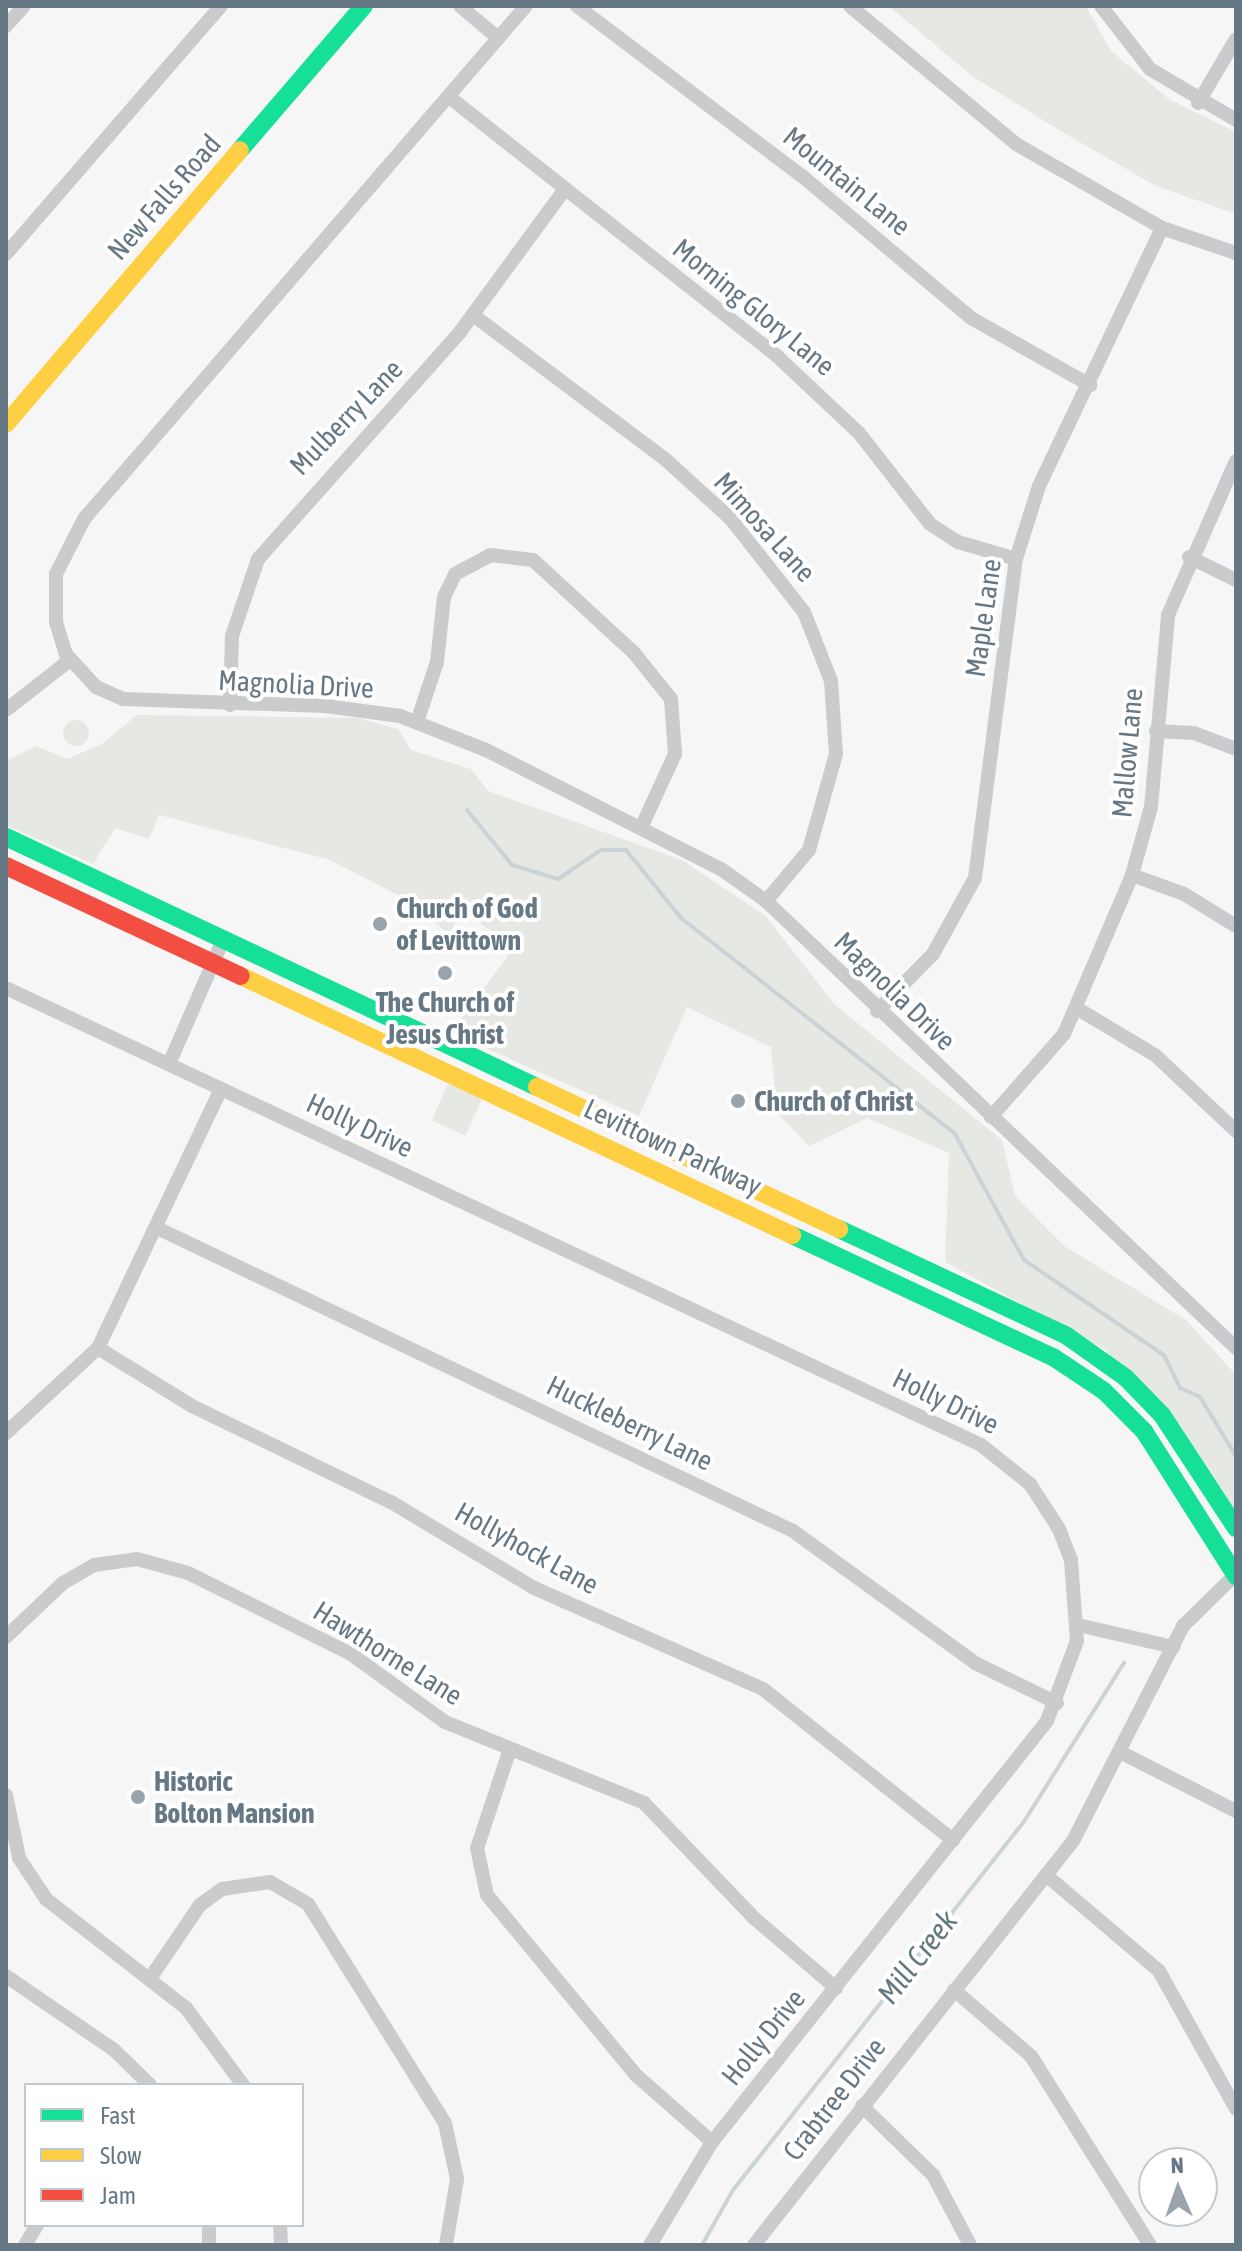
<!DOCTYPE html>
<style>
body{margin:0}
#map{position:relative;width:1242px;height:2251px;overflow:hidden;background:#f6f6f6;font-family:"Asap Condensed",sans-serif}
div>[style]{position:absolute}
.green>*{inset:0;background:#e5e8e3;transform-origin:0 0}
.round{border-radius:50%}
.stream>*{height:4px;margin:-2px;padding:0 2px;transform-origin:2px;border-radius:2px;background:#cbd3d6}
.street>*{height:14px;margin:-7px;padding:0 7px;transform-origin:7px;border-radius:7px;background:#c9cbcc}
.fast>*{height:18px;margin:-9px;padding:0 9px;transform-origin:9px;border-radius:9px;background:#16e098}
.slow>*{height:18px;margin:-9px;padding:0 9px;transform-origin:9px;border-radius:9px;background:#ffcf43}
.jam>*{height:18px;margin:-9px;padding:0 9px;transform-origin:9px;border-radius:9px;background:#f24e42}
.dots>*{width:22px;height:22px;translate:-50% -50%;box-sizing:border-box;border:4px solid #fff;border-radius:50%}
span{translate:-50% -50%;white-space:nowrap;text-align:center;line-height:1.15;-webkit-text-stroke:8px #fff;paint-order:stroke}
.street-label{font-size:28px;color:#677885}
.poi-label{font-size:28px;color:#677885;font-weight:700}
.left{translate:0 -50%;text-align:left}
.water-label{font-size:30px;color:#637981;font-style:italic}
.frame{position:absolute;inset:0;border:8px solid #677885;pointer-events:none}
.legend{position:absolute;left:24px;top:2083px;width:280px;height:144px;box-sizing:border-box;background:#fff;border:2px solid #c2c9ce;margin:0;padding:10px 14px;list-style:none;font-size:24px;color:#677885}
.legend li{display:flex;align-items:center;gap:16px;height:40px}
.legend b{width:40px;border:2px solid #c2c9ce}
.north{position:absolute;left:1138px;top:2147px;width:80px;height:80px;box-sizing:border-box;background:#fff;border:2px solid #c2c9ce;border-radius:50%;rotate:358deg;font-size:22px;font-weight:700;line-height:32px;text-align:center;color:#677885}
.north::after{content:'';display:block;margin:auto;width:28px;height:36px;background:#99a4ad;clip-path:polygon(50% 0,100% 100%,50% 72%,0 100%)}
</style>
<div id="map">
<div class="green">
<i style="clip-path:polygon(889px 6px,1086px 6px,1111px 51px,1170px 100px,1236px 132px,1236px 214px,1156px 186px,1064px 133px,972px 76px)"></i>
<i style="clip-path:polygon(137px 715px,358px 718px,398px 729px,411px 750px,471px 769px,488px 791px,682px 860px,766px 916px,834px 1004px,1002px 1140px,1015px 1196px,1064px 1246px,1186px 1320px,1236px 1375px,1236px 1512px,1106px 1350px,945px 1262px,949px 1153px,867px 1118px,809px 1146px,777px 1113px,771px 1047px,687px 1007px,639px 1116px,451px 1033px,514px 947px,461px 910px,449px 936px,421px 907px,330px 860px,159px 815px,149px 839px,115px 828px,93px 864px,6px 825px,6px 761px,36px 746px,67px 759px,102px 744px)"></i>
<i class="round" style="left:63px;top:720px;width:26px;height:26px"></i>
<i style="left:448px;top:1084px;width:37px;height:40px;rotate:24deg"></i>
</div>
<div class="stream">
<i style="left:467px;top:810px;width:71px;rotate:50.7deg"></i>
<i style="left:512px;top:865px;width:48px;rotate:16.9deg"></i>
<i style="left:558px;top:879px;width:52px;rotate:-34deg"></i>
<i style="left:601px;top:850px;width:25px"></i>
<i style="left:626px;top:850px;width:87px;rotate:51deg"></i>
<i style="left:681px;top:918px;width:349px;rotate:38.2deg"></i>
<i style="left:955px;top:1134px;width:144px;rotate:61.3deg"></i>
<i style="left:1024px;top:1260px;width:169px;rotate:34.2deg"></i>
<i style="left:1164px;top:1355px;width:37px;rotate:64deg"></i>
<i style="left:1180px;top:1388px;width:22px;rotate:24deg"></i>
<i style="left:1200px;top:1397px;width:69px;rotate:58.6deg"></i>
<i style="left:702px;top:2245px;width:63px;rotate:-60.6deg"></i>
<i style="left:733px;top:2190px;width:471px;rotate:-51.7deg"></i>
<i style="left:1025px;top:1820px;width:186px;rotate:-57.8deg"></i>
</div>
<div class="street">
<i style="left:460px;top:6px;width:50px;rotate:40.1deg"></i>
<i style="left:526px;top:6px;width:677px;rotate:130.75deg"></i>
<i style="left:84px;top:519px;width:62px;rotate:117deg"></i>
<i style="left:56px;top:574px;width:48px;rotate:90deg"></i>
<i style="left:56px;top:622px;width:34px;rotate:73deg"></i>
<i style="left:66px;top:654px;width:45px;rotate:47.7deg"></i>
<i style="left:96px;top:687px;width:30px;rotate:24deg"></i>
<i style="left:123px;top:699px;width:202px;rotate:2deg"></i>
<i style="left:325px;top:706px;width:76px;rotate:7.6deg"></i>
<i style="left:400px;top:716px;width:92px;rotate:21.6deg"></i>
<i style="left:486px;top:750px;width:263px;rotate:26.9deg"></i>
<i style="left:721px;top:869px;width:55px;rotate:35.4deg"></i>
<i style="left:766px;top:901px;width:649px;rotate:43.56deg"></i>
<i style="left:577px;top:6px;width:282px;rotate:37.1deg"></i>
<i style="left:802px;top:176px;width:221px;rotate:40deg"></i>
<i style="left:971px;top:318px;width:137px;rotate:29.4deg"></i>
<i style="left:850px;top:6px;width:216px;rotate:39.7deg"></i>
<i style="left:1016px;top:144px;width:168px;rotate:29.9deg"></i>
<i style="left:1162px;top:228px;width:78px;rotate:18.7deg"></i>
<i style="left:1101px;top:6px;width:80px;rotate:52.1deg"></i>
<i style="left:1150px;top:69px;width:100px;rotate:30.7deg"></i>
<i style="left:6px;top:26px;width:27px;rotate:-48deg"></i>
<i style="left:448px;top:96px;width:421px;rotate:38.3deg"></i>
<i style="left:778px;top:357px;width:111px;rotate:43.2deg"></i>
<i style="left:859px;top:433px;width:115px;rotate:52deg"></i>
<i style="left:930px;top:524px;width:33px;rotate:33deg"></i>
<i style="left:958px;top:542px;width:60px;rotate:16.3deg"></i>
<i style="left:1198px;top:103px;width:74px;rotate:-59.3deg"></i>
<i style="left:6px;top:254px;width:328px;rotate:-49.1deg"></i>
<i style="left:473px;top:315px;width:241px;rotate:36.9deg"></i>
<i style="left:666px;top:460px;width:86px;rotate:42.2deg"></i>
<i style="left:730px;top:518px;width:120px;rotate:51.8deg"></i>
<i style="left:804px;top:612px;width:74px;rotate:68.6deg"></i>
<i style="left:831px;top:681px;width:73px;rotate:86.1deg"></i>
<i style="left:836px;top:754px;width:100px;rotate:105.7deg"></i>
<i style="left:809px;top:850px;width:67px;rotate:130.1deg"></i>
<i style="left:1189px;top:557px;width:52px;rotate:26.1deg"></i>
<i style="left:230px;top:705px;width:69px;rotate:-88.3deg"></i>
<i style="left:232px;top:636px;width:81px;rotate:-71.3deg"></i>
<i style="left:258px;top:559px;width:304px;rotate:-48.3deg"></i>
<i style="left:460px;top:332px;width:174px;rotate:-53.7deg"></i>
<i style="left:6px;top:710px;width:81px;rotate:-38deg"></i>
<i style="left:417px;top:722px;width:63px;rotate:-71.6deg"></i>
<i style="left:437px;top:662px;width:65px;rotate:-83.9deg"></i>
<i style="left:444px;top:597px;width:25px;rotate:-64deg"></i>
<i style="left:455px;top:574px;width:40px;rotate:-28deg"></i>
<i style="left:490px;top:555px;width:43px;rotate:6.6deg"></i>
<i style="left:533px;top:560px;width:137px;rotate:42.6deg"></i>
<i style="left:634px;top:653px;width:59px;rotate:51.2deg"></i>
<i style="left:671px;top:699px;width:55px;rotate:85.8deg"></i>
<i style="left:675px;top:754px;width:81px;rotate:114.7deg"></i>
<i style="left:1156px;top:731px;width:38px;rotate:3deg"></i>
<i style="left:1194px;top:733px;width:45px;rotate:20.9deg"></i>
<i style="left:1132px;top:875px;width:55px;rotate:20.1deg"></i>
<i style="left:1184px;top:894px;width:61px;rotate:31.6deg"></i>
<i style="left:6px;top:988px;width:1077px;rotate:25.11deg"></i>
<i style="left:981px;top:1445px;width:63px;rotate:38.5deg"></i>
<i style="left:1030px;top:1484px;width:54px;rotate:57.2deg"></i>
<i style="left:1059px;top:1529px;width:33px;rotate:69deg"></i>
<i style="left:1071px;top:1560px;width:81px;rotate:85.8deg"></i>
<i style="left:1077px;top:1641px;width:85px;rotate:110.6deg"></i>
<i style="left:1047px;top:1721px;width:538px;rotate:128.51deg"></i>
<i style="left:712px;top:2142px;width:120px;rotate:121deg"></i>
<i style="left:1078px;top:1009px;width:90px;rotate:30.9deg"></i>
<i style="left:1155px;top:1055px;width:111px;rotate:43.2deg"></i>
<i style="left:877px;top:1011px;width:80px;rotate:-45.5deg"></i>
<i style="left:933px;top:954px;width:87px;rotate:-61.1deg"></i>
<i style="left:975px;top:878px;width:322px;rotate:-82.7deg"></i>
<i style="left:1016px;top:559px;width:77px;rotate:-72.5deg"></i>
<i style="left:1039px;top:486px;width:286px;rotate:-64.5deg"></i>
<i style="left:169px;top:1064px;width:135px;rotate:-66.5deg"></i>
<i style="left:991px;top:1117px;width:111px;rotate:-48.7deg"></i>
<i style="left:1064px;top:1034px;width:173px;rotate:-66.8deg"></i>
<i style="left:1132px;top:875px;width:71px;rotate:-74.4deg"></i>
<i style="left:1151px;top:807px;width:193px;rotate:-84.9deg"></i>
<i style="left:1168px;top:615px;width:168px;rotate:-66.2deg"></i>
<i style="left:157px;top:1228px;width:704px;rotate:25.47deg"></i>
<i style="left:793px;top:1531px;width:227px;rotate:35.9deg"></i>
<i style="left:977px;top:1664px;width:89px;rotate:26deg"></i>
<i style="left:98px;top:1348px;width:110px;rotate:31.7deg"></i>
<i style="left:192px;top:1406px;width:221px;rotate:25.8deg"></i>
<i style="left:391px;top:1502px;width:167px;rotate:31deg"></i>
<i style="left:534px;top:1588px;width:250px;rotate:23.8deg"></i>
<i style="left:763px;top:1689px;width:243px;rotate:38.5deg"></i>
<i style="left:6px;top:1433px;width:125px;rotate:-42.7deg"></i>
<i style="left:98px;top:1348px;width:287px;rotate:-64.6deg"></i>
<i style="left:1078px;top:1625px;width:98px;rotate:13deg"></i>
<i style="left:6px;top:1637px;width:79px;rotate:-43.5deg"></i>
<i style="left:63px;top:1583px;width:36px;rotate:-30deg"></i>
<i style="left:94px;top:1565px;width:43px;rotate:-7.9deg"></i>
<i style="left:137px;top:1559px;width:53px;rotate:15.4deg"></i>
<i style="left:188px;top:1573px;width:182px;rotate:26.4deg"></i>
<i style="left:351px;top:1654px;width:116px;rotate:35.9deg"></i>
<i style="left:445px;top:1722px;width:215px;rotate:22.1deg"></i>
<i style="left:644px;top:1803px;width:159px;rotate:46.3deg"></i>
<i style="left:754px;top:1918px;width:108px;rotate:40.5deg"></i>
<i style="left:510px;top:1749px;width:104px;rotate:108.4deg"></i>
<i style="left:477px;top:1848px;width:48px;rotate:78deg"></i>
<i style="left:487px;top:1895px;width:235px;rotate:50.4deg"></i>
<i style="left:637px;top:2076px;width:100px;rotate:41.3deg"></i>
<i style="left:1124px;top:1754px;width:126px;rotate:27deg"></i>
<i style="left:6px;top:1795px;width:64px;rotate:78.3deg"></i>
<i style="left:19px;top:1858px;width:49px;rotate:56.6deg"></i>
<i style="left:46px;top:1899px;width:177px;rotate:37.9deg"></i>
<i style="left:186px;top:2008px;width:96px;rotate:53.5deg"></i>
<i style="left:1046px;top:1875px;width:148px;rotate:40.3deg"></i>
<i style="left:1159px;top:1971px;width:158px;rotate:60.8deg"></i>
<i style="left:6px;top:1976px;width:131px;rotate:34.4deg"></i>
<i style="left:114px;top:2050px;width:50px;rotate:44.2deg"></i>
<i style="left:151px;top:1977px;width:87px;rotate:-55.8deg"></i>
<i style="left:200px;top:1905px;width:27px;rotate:-36deg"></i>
<i style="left:222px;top:1889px;width:49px;rotate:-8.3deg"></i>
<i style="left:270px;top:1882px;width:44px;rotate:30.1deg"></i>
<i style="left:308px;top:1904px;width:258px;rotate:58deg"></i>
<i style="left:445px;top:2123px;width:57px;rotate:77.9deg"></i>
<i style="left:457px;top:2179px;width:67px;rotate:99.5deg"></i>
<i style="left:954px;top:1990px;width:101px;rotate:40.6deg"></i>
<i style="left:1031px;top:2056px;width:223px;rotate:57.8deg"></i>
<i style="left:862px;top:2106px;width:99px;rotate:44.2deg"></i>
<i style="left:933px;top:2175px;width:79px;rotate:62.1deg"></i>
<i style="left:209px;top:2225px;width:20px;rotate:90deg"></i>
<i style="left:280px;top:2225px;width:20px;rotate:87deg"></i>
<i style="left:25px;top:2245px;width:23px;rotate:-59deg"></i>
<i style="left:754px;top:2245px;width:515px;rotate:-51.71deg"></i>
<i style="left:1073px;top:1841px;width:242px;rotate:-62.9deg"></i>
<i style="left:1183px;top:1626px;width:74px;rotate:-44.5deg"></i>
</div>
<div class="fast">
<i style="left:240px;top:150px;width:190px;rotate:-49.3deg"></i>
<i style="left:6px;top:837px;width:587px;rotate:25.21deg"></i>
<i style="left:839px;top:1229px;width:252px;rotate:25.1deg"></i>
<i style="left:1067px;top:1336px;width:72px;rotate:35.4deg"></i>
<i style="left:1126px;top:1378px;width:52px;rotate:45.8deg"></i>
<i style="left:1162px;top:1415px;width:135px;rotate:56.8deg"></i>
<i style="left:792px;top:1235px;width:288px;rotate:25.1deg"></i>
<i style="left:1053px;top:1357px;width:61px;rotate:33.7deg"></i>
<i style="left:1104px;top:1391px;width:57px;rotate:45deg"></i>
<i style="left:1144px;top:1431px;width:172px;rotate:57.6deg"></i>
</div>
<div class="slow">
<i style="left:6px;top:424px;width:360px;rotate:-49.5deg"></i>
<i style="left:241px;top:976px;width:609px;rotate:25.18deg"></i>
<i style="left:537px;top:1087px;width:334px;rotate:25.2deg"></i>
</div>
<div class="jam">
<i style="left:6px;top:866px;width:259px;rotate:25.1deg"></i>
</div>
<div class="dots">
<i style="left:380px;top:924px;background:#99a4ad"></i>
<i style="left:445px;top:973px;background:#99a4ad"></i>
<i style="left:738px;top:1101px;background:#99a4ad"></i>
<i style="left:138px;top:1797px;background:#99a4ad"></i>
</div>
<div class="street-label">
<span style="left:847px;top:181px;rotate:39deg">Mountain Lane</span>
<span style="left:164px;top:197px;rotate:-49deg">New Falls Road</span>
<span style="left:754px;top:307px;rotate:39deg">Morning Glory Lane</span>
<span style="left:346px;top:417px;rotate:-46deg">Mulberry Lane</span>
<span style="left:765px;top:527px;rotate:48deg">Mimosa Lane</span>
<span style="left:983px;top:618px;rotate:-82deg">Maple Lane</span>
<span style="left:296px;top:684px;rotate:3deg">Magnolia Drive</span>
<span style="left:1127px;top:753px;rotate:-85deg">Mallow Lane</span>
<span style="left:895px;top:991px;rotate:44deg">Magnolia Drive</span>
<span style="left:360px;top:1125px;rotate:25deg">Holly Drive</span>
<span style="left:673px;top:1147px;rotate:25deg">Levittown Parkway</span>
<span style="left:946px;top:1401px;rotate:26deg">Holly Drive</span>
<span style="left:630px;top:1423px;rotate:26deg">Huckleberry Lane</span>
<span style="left:527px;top:1548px;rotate:29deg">Hollyhock Lane</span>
<span style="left:388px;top:1653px;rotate:32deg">Hawthorne Lane</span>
<span style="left:763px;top:2037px;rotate:-51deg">Holly Drive</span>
<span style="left:834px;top:2099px;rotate:-52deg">Crabtree Drive</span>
</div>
<div class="poi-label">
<span class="left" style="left:396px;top:924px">Church of God<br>of Levittown</span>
<span style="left:445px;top:1018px">The Church of<br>Jesus Christ</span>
<span class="left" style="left:754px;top:1101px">Church of Christ</span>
<span class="left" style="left:154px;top:1797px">Historic<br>Bolton Mansion</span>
</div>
<div class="water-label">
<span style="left:917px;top:1957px;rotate:-52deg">Mill Creek</span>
</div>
<div class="frame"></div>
<ul class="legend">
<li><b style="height:10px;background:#16e098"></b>Fast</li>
<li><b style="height:10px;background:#ffcf43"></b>Slow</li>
<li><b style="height:10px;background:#f24e42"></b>Jam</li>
</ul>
<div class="north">N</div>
</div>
